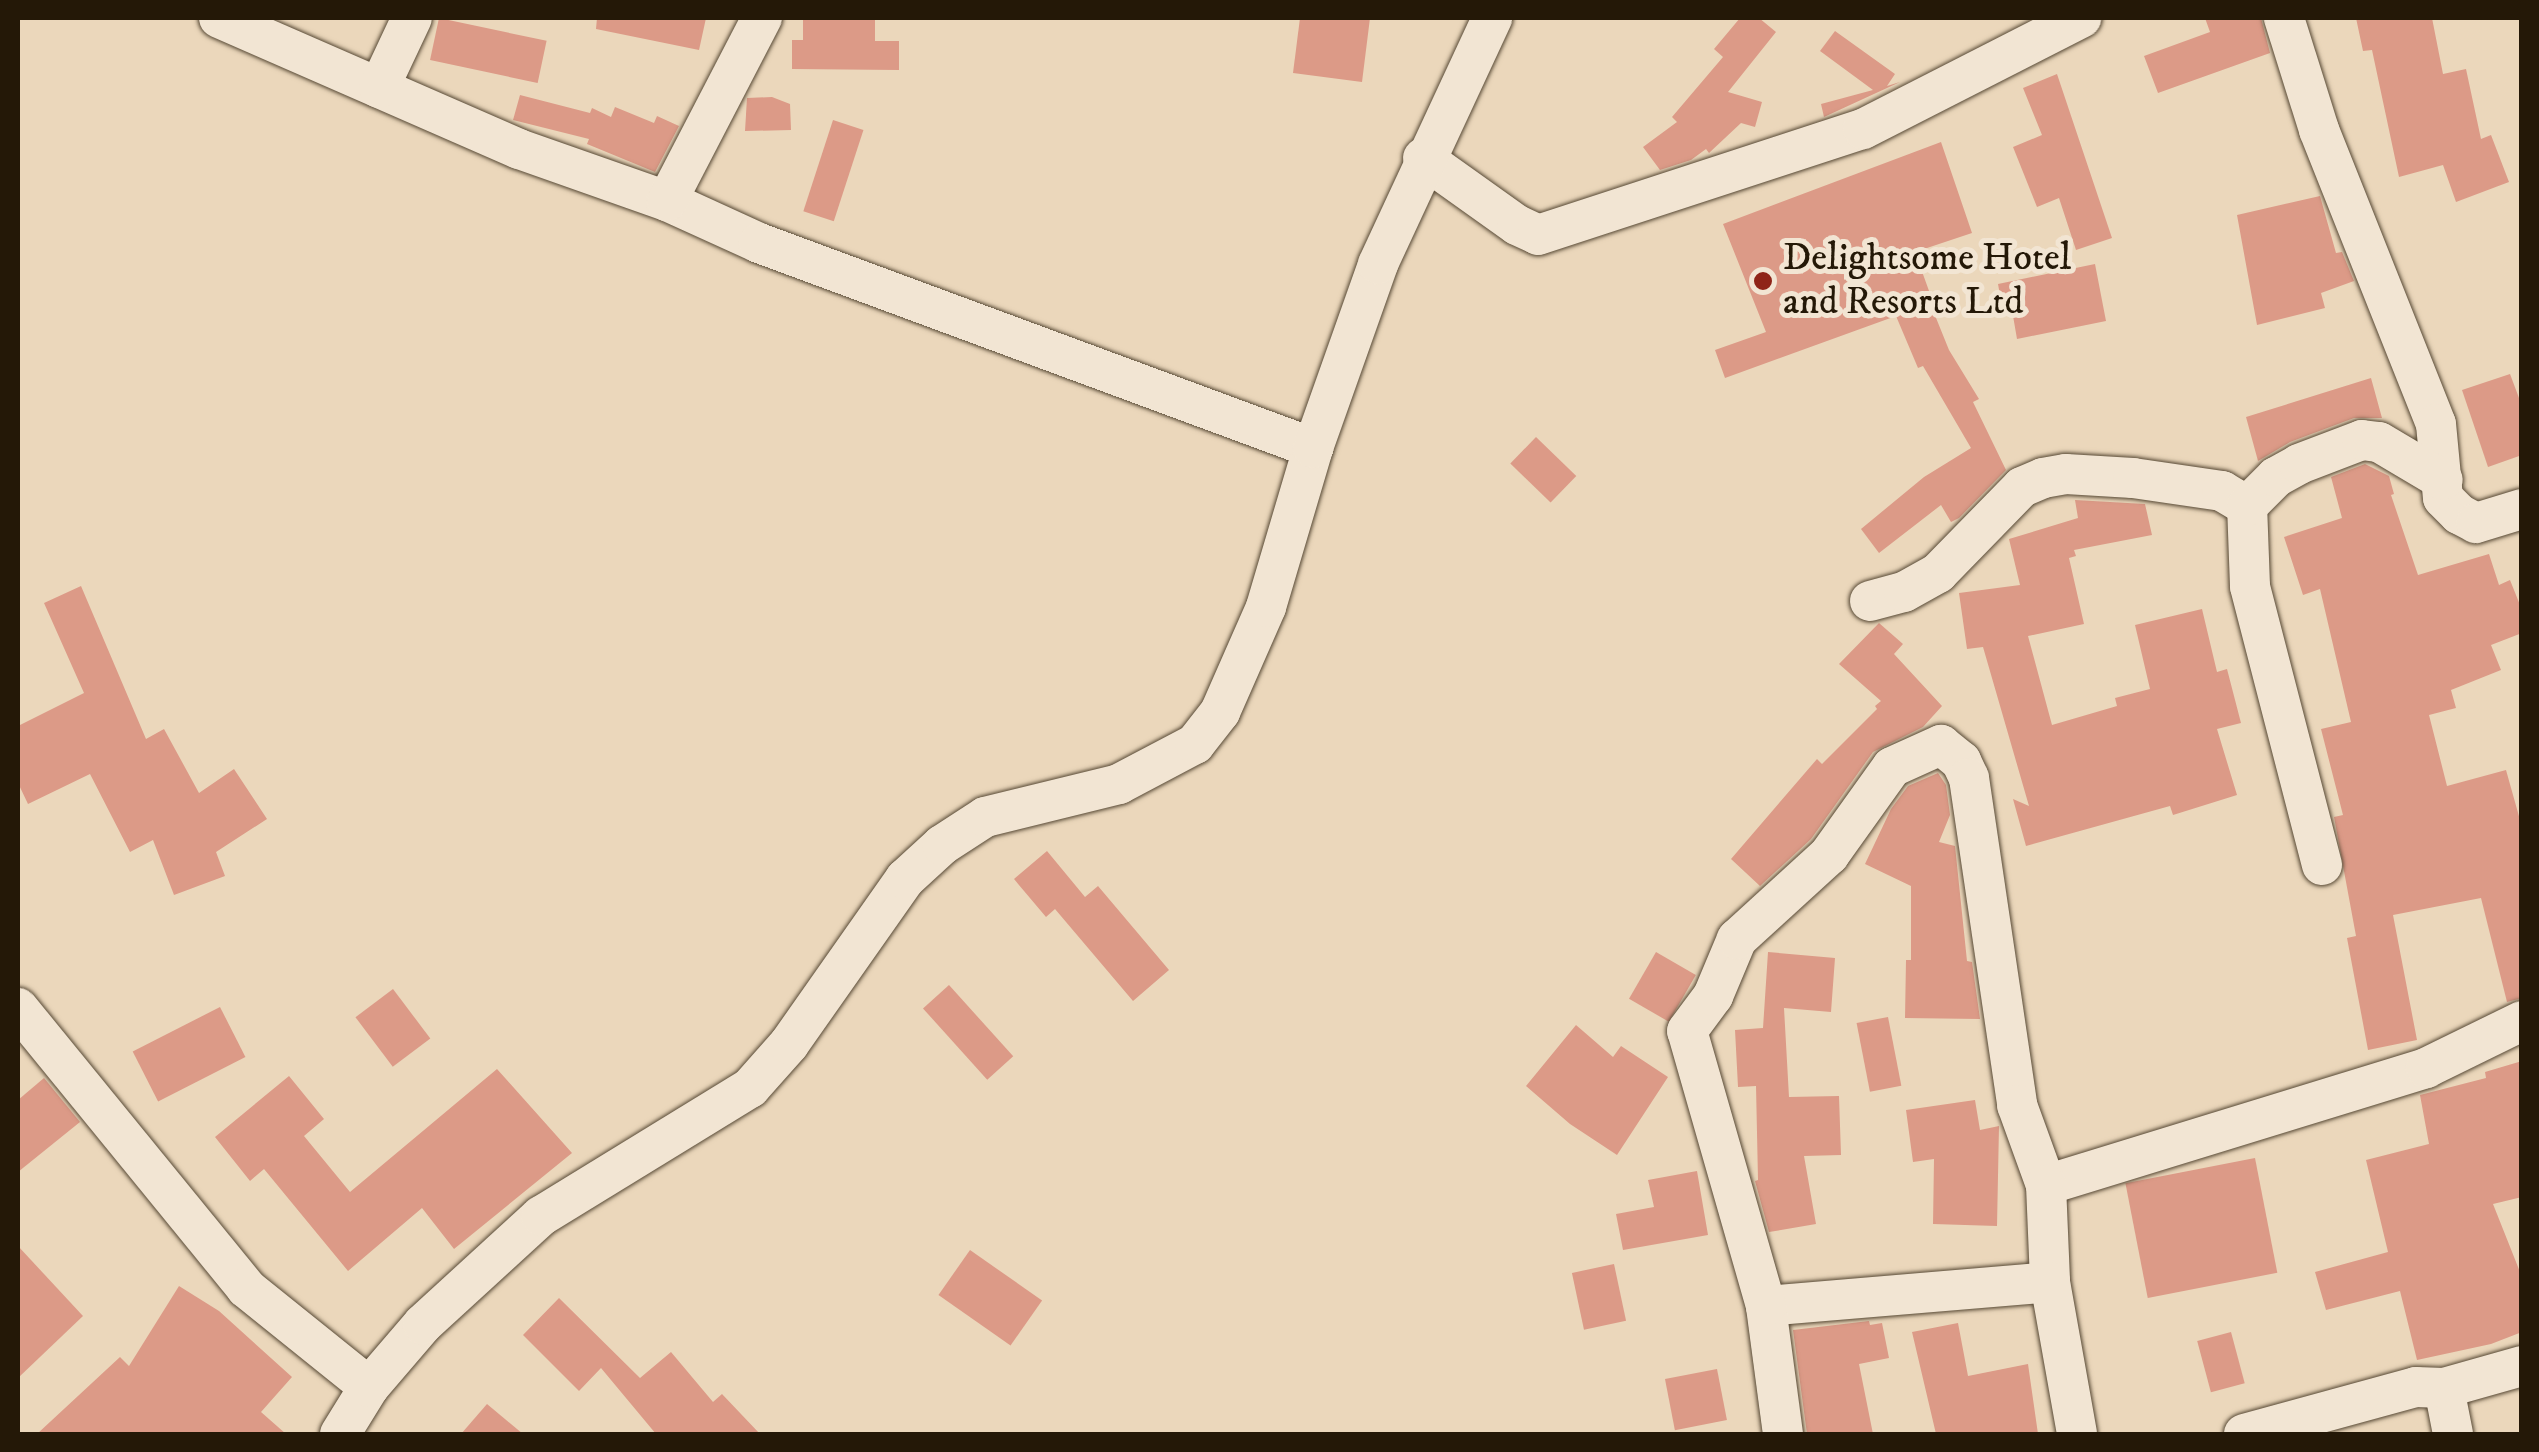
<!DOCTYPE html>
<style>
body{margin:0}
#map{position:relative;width:2539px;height:1452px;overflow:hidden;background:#ebd7bb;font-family:"IM FELL DW Pica",serif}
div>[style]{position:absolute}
.building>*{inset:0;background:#dc9a87;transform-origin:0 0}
.roads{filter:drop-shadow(0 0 2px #564834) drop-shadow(0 0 2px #564834)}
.minor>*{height:40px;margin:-20px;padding:0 20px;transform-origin:20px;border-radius:20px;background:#f2e5d3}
.dots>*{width:28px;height:28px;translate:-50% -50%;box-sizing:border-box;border:5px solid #f2e5d3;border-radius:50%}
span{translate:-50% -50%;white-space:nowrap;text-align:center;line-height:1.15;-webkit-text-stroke:10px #f2e5d3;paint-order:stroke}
.poi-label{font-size:38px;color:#241807}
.left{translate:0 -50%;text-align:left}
.frame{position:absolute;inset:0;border:20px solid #241807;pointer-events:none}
</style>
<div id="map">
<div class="building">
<i style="left:439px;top:18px;width:110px;height:43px;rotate:12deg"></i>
<i style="clip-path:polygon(597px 18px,706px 18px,699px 50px,596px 29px)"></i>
<i style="clip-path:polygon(803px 18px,875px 18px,875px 41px,899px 41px,899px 70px,792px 69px,792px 40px,803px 40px)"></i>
<i style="clip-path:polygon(1300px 18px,1370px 18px,1362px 82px,1293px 73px)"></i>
<i style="clip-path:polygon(1740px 18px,1759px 18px,1776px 32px,1728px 92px,1762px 102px,1755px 127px,1741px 123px,1709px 153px,1706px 149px,1691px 160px,1660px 170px,1643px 147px,1677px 122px,1672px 117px,1723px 57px,1714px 49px)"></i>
<i style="clip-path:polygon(2205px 18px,2261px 18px,2270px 53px,2158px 93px,2144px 56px,2210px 32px)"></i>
<i style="clip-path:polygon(2356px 18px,2432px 18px,2443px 74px,2466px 69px,2481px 139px,2491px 135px,2509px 182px,2456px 202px,2443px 165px,2399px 177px,2372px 50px,2363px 51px)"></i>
<i style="clip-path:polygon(1835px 31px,1895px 74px,1887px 86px,1900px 82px,1824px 117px,1821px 104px,1873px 90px,1820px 51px)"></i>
<i style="clip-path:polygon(2057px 74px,2112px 238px,2076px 250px,2059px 198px,2037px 207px,2013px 147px,2042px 135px,2023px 88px)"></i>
<i style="clip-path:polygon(520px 95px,590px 113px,592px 108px,611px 117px,615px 107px,654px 123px,657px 116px,679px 126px,655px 172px,587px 144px,589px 139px,513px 120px)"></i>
<i style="clip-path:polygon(772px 97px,790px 104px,791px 130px,745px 131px,747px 98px)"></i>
<i style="left:833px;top:120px;width:32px;height:96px;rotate:18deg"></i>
<i style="clip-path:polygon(1941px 142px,1972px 233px,1915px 252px,1933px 302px,1930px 303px,1949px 350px,1979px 399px,1973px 402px,2006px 470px,1959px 518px,1951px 522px,1941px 505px,1879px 553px,1861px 529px,1924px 477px,1971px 448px,1923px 366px,1918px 368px,1896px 316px,1725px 378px,1715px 350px,1766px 332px,1723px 224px)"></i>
<i style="clip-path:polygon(2320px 196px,2336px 253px,2342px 252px,2354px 281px,2321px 293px,2325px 308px,2257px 325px,2237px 215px)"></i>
<i style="clip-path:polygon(2095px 264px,2106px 321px,2017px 339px,2012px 310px,2003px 312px,1998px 284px)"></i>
<i style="clip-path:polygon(2510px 374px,2522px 406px,2522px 455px,2488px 467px,2462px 390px)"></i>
<i style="clip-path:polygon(2371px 378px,2382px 418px,2354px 418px,2290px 442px,2258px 461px,2246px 417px)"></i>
<i style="left:1536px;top:437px;width:56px;height:37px;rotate:44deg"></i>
<i style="clip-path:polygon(2365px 464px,2389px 476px,2394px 494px,2391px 495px,2418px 575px,2489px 554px,2499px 585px,2510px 580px,2522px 610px,2522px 633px,2491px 645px,2501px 670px,2451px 690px,2456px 708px,2429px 715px,2447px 786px,2506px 770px,2522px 827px,2522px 998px,2507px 1002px,2481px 898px,2393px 915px,2417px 1040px,2368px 1050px,2347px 938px,2356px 936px,2334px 817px,2343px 815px,2321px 729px,2351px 722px,2320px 589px,2303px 595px,2284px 537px,2342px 518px,2331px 477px)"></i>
<i style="clip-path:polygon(2075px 500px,2145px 504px,2152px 535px,2074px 550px,2076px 556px,2069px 558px,2084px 624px,2028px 636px,2052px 725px,2117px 706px,2115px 698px,2150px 689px,2135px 625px,2202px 609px,2217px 672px,2227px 669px,2241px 723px,2217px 729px,2237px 795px,2173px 815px,2170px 806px,2026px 846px,2013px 799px,2029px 806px,1983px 647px,1967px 649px,1959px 593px,2020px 585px,2009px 539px,2078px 518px)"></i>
<i style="clip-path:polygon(81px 586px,146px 739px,164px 729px,199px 793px,234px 769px,267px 819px,216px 852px,225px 876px,174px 895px,153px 840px,130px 852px,90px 774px,28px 804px,18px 783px,18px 726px,84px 693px,44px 603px)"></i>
<i style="clip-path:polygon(1879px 623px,1903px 644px,1894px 654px,1942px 706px,1923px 727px,1873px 752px,1811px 839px,1760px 886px,1731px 859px,1817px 759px,1822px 764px,1877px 709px,1875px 706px,1881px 701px,1839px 664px)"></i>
<i style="clip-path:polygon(1938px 773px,1946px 785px,1950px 815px,1939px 842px,1955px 846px,1967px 961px,1972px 962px,1980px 1019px,1905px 1018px,1906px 960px,1911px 960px,1911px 886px,1865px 864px,1891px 809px,1908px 786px)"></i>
<i style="clip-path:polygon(1047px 851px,1085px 897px,1098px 886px,1169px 970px,1133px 1001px,1055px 909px,1046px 917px,1014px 879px)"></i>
<i style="left:1656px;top:952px;width:46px;height:54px;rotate:30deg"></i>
<i style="clip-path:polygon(1768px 952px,1835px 958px,1831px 1012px,1784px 1008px,1789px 1097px,1839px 1096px,1841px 1155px,1804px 1156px,1816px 1224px,1769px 1232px,1755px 1181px,1758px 1180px,1756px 1086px,1738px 1087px,1735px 1030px,1763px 1028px)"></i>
<i style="left:949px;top:985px;width:96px;height:35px;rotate:48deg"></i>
<i style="left:393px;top:989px;width:62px;height:47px;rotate:53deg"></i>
<i style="left:220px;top:1007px;width:56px;height:98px;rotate:63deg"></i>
<i style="left:1888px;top:1017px;width:70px;height:32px;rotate:79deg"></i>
<i style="clip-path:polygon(1576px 1025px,1613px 1057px,1621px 1046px,1668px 1077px,1617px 1155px,1570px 1124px,1526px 1086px)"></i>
<i style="clip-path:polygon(2522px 1061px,2522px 1197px,2493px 1204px,2522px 1277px,2522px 1332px,2491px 1344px,2417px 1360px,2400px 1291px,2326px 1310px,2315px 1272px,2388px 1252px,2366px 1160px,2429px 1144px,2420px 1095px,2486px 1078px,2485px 1072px)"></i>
<i style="clip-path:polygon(497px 1069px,572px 1153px,454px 1249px,422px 1208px,348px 1271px,264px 1169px,250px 1181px,215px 1137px,289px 1076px,324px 1119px,304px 1136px,350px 1192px)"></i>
<i style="clip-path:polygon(44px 1078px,80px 1122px,18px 1172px,18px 1100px)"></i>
<i style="clip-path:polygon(1975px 1100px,1980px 1130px,1999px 1126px,1997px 1226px,1933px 1224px,1934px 1159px,1913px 1162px,1906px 1110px)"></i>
<i style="left:2255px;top:1158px;width:117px;height:132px;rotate:79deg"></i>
<i style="clip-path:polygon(1697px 1171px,1708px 1235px,1623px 1250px,1616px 1214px,1654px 1207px,1648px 1180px)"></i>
<i style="clip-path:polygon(18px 1246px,83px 1316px,18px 1378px)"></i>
<i style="left:970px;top:1250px;width:88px;height:55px;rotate:35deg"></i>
<i style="left:1614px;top:1264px;width:58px;height:43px;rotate:78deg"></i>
<i style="clip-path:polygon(179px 1286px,219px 1311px,292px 1377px,261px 1412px,286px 1434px,37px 1434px,120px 1357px,129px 1366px)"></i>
<i style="clip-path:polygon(559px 1298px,640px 1378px,671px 1352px,713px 1402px,722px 1394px,760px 1434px,656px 1434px,601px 1368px,579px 1391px,523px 1335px)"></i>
<i style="clip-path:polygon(1869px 1321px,1870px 1325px,1882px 1323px,1889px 1358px,1859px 1364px,1873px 1434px,1807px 1434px,1793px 1330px)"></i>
<i style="clip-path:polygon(1958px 1323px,1968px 1376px,2028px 1364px,2038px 1434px,1936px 1434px,1912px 1332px)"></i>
<i style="left:2231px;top:1332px;width:53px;height:35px;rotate:75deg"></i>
<i style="left:1717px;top:1369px;width:52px;height:53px;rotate:79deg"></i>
<i style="clip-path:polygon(487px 1404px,523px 1434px,461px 1434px)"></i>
</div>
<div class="roads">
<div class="minor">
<i style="left:219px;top:18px;width:327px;rotate:23.6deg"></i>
<i style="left:519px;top:149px;width:157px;rotate:19.4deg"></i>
<i style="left:667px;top:201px;width:101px;rotate:24.5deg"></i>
<i style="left:759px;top:243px;width:591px;rotate:20.31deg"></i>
<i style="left:2284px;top:18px;width:117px;rotate:72.6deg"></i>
<i style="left:2319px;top:130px;width:316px;rotate:68.3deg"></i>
<i style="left:2436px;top:424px;width:74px;rotate:84.6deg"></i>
<i style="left:2443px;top:498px;width:23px;rotate:45deg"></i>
<i style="left:2459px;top:514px;width:19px;rotate:28deg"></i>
<i style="left:2476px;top:523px;width:48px;rotate:-16.9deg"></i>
<i style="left:379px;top:88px;width:77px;rotate:-64.8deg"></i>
<i style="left:1423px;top:158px;width:115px;rotate:35.5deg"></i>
<i style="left:1517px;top:225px;width:23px;rotate:25deg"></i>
<i style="left:1538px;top:235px;width:342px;rotate:-18.1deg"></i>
<i style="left:1863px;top:129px;width:245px;rotate:-27deg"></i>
<i style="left:667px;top:201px;width:206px;rotate:-62.6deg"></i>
<i style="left:1870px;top:601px;width:35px;rotate:-15deg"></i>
<i style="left:1904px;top:592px;width:39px;rotate:-29deg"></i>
<i style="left:1938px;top:573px;width:120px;rotate:-45.7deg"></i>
<i style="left:2022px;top:487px;width:23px;rotate:-23deg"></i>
<i style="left:2043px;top:478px;width:23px;rotate:-10deg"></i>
<i style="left:2066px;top:474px;width:67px;rotate:3.4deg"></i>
<i style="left:2133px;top:478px;width:90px;rotate:8.3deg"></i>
<i style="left:2222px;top:491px;width:29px;rotate:31deg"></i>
<i style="left:2322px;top:865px;width:288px;rotate:-104.5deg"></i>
<i style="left:2250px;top:586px;width:80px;rotate:-92.1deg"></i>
<i style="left:2247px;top:506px;width:41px;rotate:-45deg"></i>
<i style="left:2276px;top:477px;width:26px;rotate:-29deg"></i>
<i style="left:2299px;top:464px;width:67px;rotate:-20.9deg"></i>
<i style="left:2362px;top:440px;width:17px;rotate:7deg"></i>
<i style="left:2379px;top:442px;width:74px;rotate:30.7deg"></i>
<i style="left:18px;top:1008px;width:361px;rotate:50.8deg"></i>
<i style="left:246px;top:1288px;width:158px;rotate:38.8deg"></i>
<i style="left:2046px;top:1185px;width:398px;rotate:-17.1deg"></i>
<i style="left:2426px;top:1068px;width:107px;rotate:-26.1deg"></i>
<i style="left:1766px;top:1306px;width:285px;rotate:-4.8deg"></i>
<i style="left:2444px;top:1388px;width:47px;rotate:78.9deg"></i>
<i style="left:340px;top:1434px;width:55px;rotate:-58.3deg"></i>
<i style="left:369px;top:1387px;width:83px;rotate:-49.4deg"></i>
<i style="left:423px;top:1324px;width:160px;rotate:-42.5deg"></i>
<i style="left:541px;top:1216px;width:245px;rotate:-31.5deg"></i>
<i style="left:750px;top:1088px;width:59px;rotate:-48.4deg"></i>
<i style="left:789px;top:1044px;width:202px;rotate:-54.9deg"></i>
<i style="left:905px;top:879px;width:50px;rotate:-42.6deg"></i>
<i style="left:942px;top:845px;width:51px;rotate:-33.1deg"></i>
<i style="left:985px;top:817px;width:138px;rotate:-13.8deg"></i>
<i style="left:1119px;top:784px;width:86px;rotate:-27.8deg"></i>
<i style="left:1195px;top:744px;width:41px;rotate:-52deg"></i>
<i style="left:1220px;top:712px;width:115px;rotate:-66.3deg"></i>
<i style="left:1266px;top:607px;width:166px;rotate:-73.5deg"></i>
<i style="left:1313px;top:448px;width:195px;rotate:-70.5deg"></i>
<i style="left:1378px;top:264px;width:271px;rotate:-65.1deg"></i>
<i style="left:1783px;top:1434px;width:129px;rotate:-97.6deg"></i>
<i style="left:1766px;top:1306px;width:286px;rotate:-106deg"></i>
<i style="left:1687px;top:1031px;width:44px;rotate:-53.4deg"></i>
<i style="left:1713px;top:996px;width:62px;rotate:-67.2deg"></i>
<i style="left:1737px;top:939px;width:125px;rotate:-42.4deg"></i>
<i style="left:1829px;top:855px;width:108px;rotate:-54.4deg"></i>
<i style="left:1892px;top:767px;width:54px;rotate:-24.2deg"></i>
<i style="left:1941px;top:745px;width:26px;rotate:39deg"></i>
<i style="left:1961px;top:761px;width:19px;rotate:65deg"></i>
<i style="left:1969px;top:778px;width:331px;rotate:81.6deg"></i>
<i style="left:2017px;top:1105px;width:85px;rotate:70.1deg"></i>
<i style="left:2046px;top:1185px;width:97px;rotate:87.6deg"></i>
<i style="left:2050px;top:1282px;width:154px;rotate:79.9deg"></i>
<i style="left:2244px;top:1434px;width:178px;rotate:-15.3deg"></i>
<i style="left:2416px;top:1387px;width:28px;rotate:2deg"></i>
<i style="left:2444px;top:1388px;width:81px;rotate:-15.8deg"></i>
</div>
</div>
<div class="dots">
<i style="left:1763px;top:281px;background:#8f2418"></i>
</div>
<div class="poi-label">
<span class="left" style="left:1783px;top:281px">Delightsome Hotel<br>and Resorts Ltd</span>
</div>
<div class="frame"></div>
</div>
